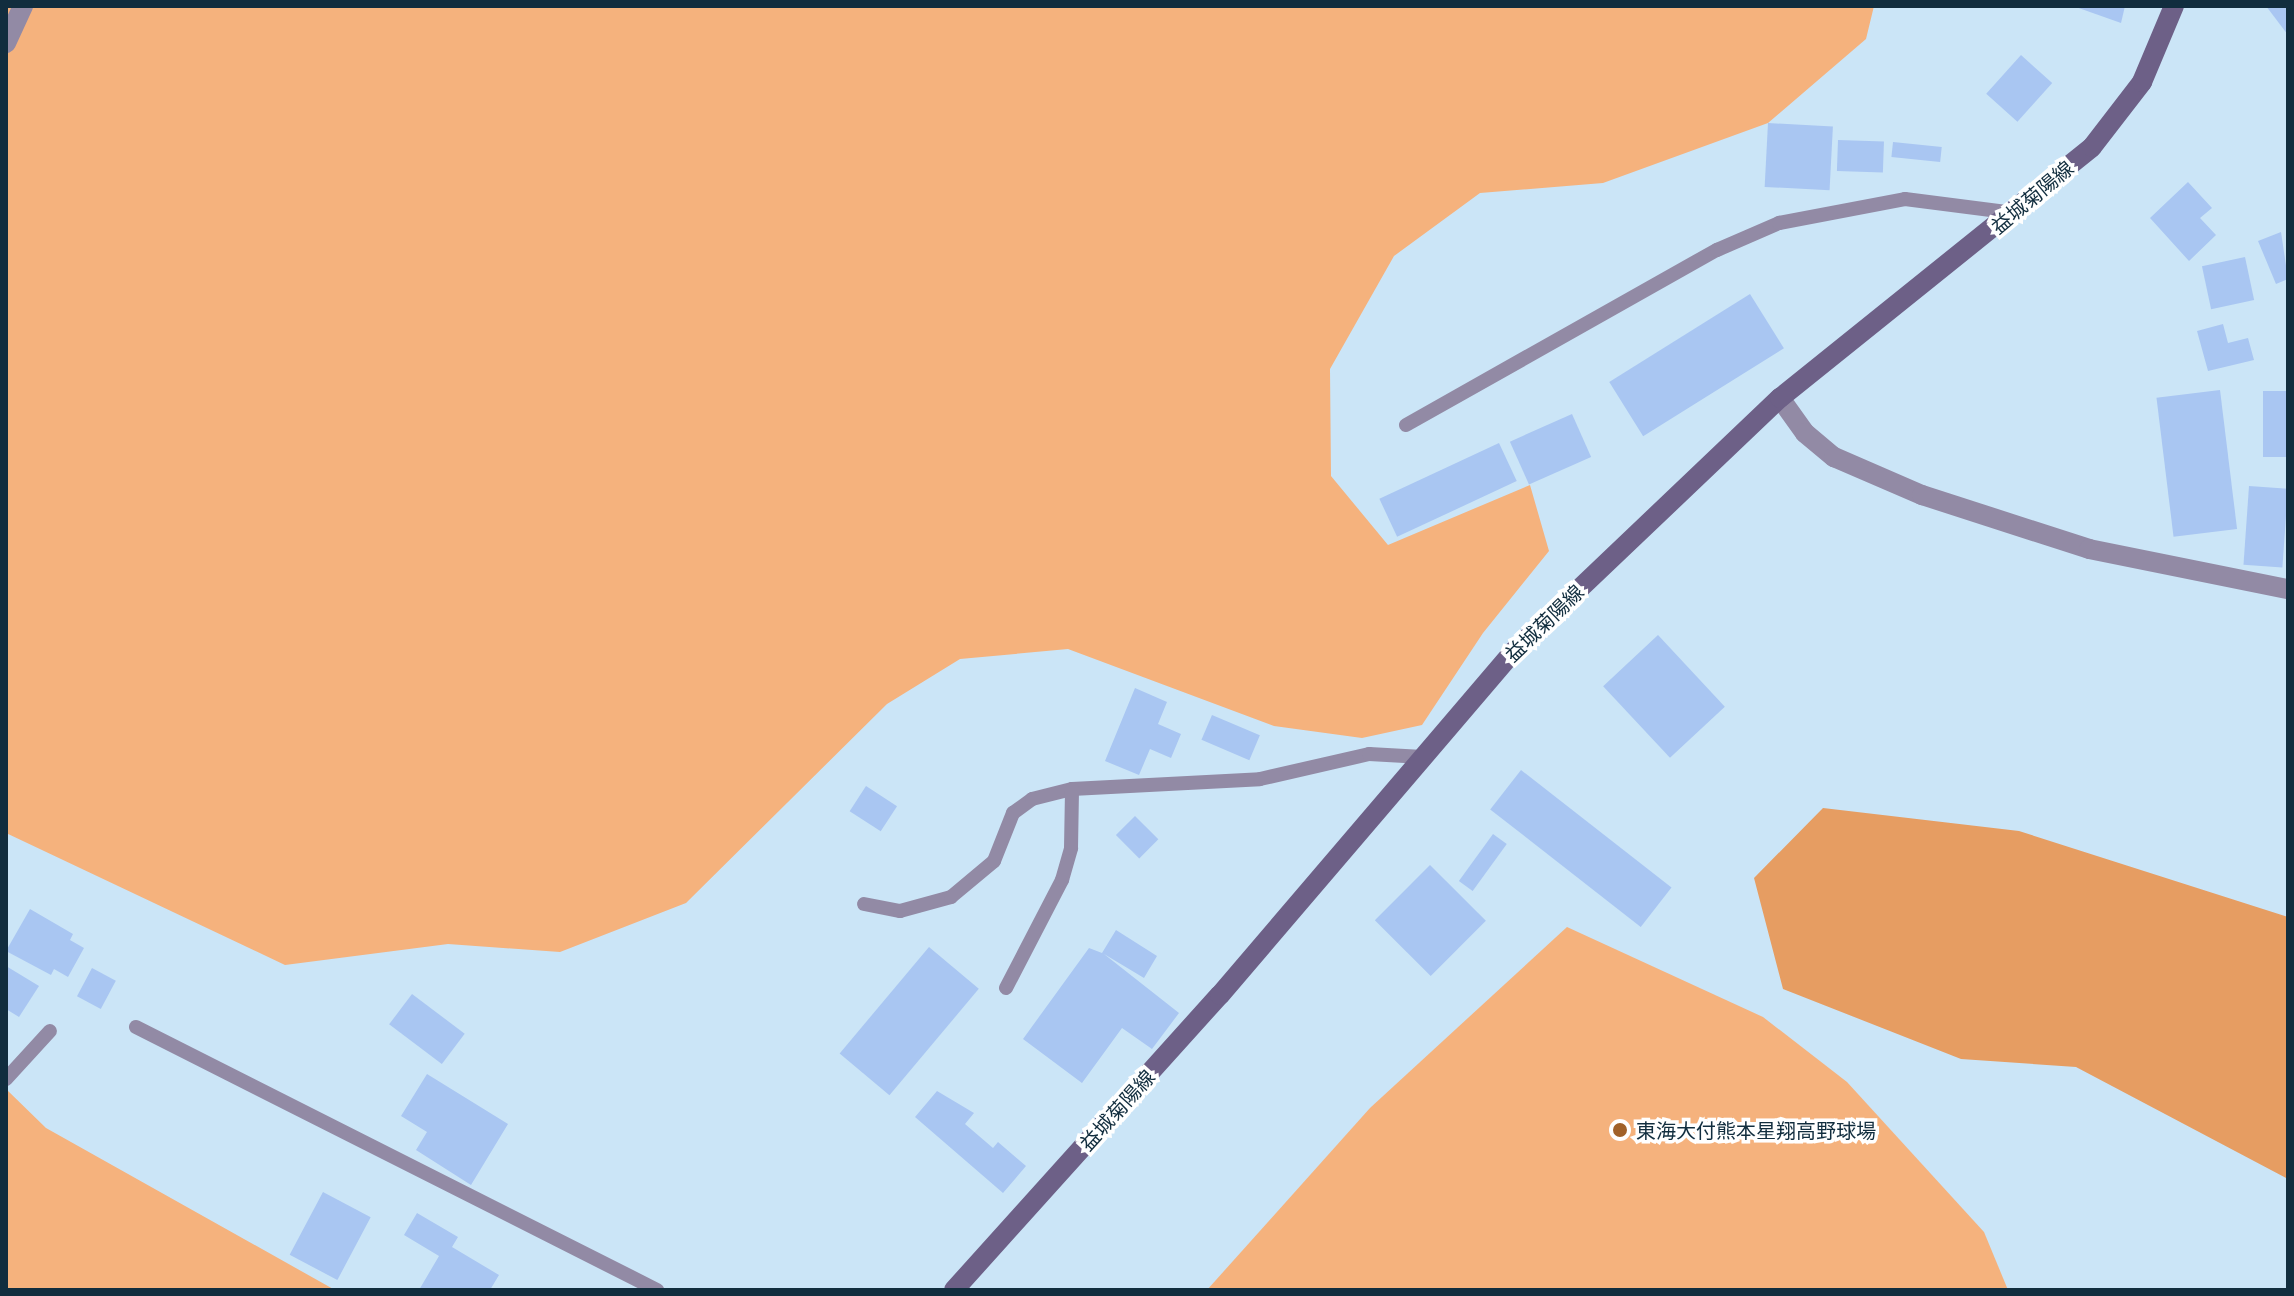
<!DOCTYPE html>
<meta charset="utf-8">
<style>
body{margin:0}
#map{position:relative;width:2294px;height:1296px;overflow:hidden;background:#cbe5f7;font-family:"IBM Plex Sans","Noto Sans JP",sans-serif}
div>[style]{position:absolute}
.green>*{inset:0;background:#f5b27d}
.forest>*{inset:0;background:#e69d62}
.building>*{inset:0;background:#a9c6f2;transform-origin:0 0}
.service>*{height:14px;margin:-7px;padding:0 7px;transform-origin:7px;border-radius:7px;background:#928aa5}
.minor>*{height:20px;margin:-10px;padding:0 10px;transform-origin:10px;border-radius:10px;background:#928aa5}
.secondary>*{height:20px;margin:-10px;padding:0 10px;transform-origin:10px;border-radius:10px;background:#6d6087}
.dots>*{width:22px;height:22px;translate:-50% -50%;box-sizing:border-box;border:4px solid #fff;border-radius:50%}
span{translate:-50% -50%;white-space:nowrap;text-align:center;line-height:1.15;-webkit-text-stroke:7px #fff;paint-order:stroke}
.street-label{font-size:20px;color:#112d3e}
.poi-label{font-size:20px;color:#112d3e}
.left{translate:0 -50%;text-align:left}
.frame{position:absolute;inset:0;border:8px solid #112d3e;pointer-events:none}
</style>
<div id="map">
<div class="green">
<i style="clip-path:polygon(6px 6px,1874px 6px,1866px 39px,1768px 123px,1603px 183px,1480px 193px,1394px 256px,1330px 369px,1331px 476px,1388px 545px,1530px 485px,1549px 551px,1483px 633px,1422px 725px,1362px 738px,1274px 726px,1068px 649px,960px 659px,887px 704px,686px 903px,560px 952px,448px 944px,285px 965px,6px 833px)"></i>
<i style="clip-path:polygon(1567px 927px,1763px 1017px,1847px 1082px,1984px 1232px,2008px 1290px,1207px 1290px,1370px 1108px)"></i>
<i style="clip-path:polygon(6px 1089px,46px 1128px,335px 1290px,6px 1290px)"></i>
</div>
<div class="forest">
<i style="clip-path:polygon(1823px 808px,2019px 831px,2288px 917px,2288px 1179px,2076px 1067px,1961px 1059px,1783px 989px,1754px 878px)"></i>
</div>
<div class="building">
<i style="clip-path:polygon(2073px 6px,2125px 6px,2121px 23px)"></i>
<i style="clip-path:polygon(2266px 6px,2288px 6px,2288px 35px)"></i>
<i style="left:2021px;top:55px;width:42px;height:52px;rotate:42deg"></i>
<i style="left:1768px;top:123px;width:65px;height:64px;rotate:3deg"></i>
<i style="left:1838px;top:140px;width:46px;height:31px;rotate:2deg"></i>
<i style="left:1893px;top:142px;width:49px;height:15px;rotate:6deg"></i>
<i style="clip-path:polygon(2188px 182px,2212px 208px,2200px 218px,2216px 235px,2189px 261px,2150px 218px)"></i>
<i style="clip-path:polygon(2281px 232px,2288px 279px,2276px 284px,2258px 241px)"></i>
<i style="left:2245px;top:257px;width:44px;height:44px;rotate:78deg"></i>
<i style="left:1750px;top:294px;width:64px;height:166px;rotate:58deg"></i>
<i style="clip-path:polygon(2223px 324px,2228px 343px,2248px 338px,2254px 360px,2208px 371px,2197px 331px)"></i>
<i style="left:2220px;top:390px;width:140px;height:64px;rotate:83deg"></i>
<i style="left:2263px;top:391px;width:25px;height:66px"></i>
<i style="left:1572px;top:414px;width:47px;height:68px;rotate:66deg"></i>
<i style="left:1499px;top:443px;width:42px;height:132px;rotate:65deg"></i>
<i style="left:2249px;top:486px;width:39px;height:79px;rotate:4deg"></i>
<i style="left:1658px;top:635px;width:98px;height:75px;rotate:47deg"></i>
<i style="clip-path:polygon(1135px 688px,1167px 702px,1158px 724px,1181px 734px,1171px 758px,1150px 749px,1139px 775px,1105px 761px)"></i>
<i style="left:1212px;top:715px;width:52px;height:27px;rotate:23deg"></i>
<i style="left:1521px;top:770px;width:191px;height:50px;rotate:38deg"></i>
<i style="left:866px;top:786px;width:37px;height:30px;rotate:33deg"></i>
<i style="left:1135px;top:816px;width:33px;height:27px;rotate:45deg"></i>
<i style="left:1493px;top:834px;width:17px;height:58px;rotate:36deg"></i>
<i style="left:1430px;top:865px;width:79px;height:78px;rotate:45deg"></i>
<i style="clip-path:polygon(30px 909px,73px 934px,70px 940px,84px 948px,68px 977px,54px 969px,51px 975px,6px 951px)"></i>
<i style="clip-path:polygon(1116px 930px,1157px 956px,1144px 978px,1104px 954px,1179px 1013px,1152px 1049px,1122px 1028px,1082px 1083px,1023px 1039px,1089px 948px,1102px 953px)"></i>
<i style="left:929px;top:947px;width:65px;height:139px;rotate:40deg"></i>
<i style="clip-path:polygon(6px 966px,39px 986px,19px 1017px,6px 1009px)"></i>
<i style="left:92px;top:968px;width:27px;height:32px;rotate:28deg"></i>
<i style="left:412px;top:994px;width:66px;height:38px;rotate:37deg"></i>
<i style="clip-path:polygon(427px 1074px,508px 1124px,471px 1185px,416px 1150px,427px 1132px,401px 1116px)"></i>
<i style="clip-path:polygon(937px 1091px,974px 1113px,965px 1124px,993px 1148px,998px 1142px,1026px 1166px,1003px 1193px,915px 1117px)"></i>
<i style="left:323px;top:1192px;width:54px;height:71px;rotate:28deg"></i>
<i style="clip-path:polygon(417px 1213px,458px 1237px,452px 1247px,499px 1275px,490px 1290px,419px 1290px,439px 1256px,404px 1235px)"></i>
</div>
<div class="service">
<i style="left:1406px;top:425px;width:357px;rotate:-29.4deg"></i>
<i style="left:1717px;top:250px;width:68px;rotate:-23.5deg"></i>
<i style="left:1779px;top:223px;width:128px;rotate:-10.8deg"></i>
<i style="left:1905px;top:199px;width:110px;rotate:7.3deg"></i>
<i style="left:864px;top:904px;width:37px;rotate:11deg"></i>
<i style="left:900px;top:911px;width:53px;rotate:-15.4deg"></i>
<i style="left:951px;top:897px;width:56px;rotate:-39.9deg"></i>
<i style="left:994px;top:861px;width:52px;rotate:-68.4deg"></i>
<i style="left:1013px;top:813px;width:24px;rotate:-36deg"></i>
<i style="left:1032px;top:799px;width:41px;rotate:-14deg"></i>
<i style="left:1072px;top:789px;width:188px;rotate:-3deg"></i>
<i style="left:1260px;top:779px;width:112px;rotate:-12.9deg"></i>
<i style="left:1369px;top:754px;width:54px;rotate:3.2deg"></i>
<i style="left:1006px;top:988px;width:122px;rotate:-62.6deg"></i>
<i style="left:1062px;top:880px;width:33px;rotate:-74deg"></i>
<i style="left:1071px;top:848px;width:59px;rotate:-89deg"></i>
<i style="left:136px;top:1027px;width:584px;rotate:26.78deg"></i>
<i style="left:6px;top:1079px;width:65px;rotate:-47.5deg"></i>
</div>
<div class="minor">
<i style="left:6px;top:43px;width:41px;rotate:-65.3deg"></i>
<i style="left:1780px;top:398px;width:43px;rotate:54.5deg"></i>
<i style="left:1805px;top:433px;width:38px;rotate:40deg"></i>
<i style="left:1834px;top:457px;width:96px;rotate:23.4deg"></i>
<i style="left:1922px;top:495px;width:176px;rotate:17.9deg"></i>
<i style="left:2089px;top:549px;width:203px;rotate:11.4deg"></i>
</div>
<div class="secondary">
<i style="left:954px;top:1290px;width:397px;rotate:-48deg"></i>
<i style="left:1220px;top:995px;width:451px;rotate:-49.5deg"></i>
<i style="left:1513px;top:652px;width:369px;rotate:-43.6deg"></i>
<i style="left:1780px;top:398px;width:400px;rotate:-38.8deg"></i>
<i style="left:2092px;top:147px;width:82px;rotate:-52.4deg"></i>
<i style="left:2142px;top:82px;width:82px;rotate:-67.2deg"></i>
</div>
<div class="dots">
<i style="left:1620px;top:1130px;background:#a16129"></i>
</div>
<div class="street-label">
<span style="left:2032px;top:197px;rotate:-40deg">益城菊陽線</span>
<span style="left:1544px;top:623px;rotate:-44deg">益城菊陽線</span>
<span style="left:1117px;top:1110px;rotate:-48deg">益城菊陽線</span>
</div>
<div class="poi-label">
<span class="left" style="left:1636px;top:1130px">東海大付熊本星翔高野球場</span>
</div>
<div class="frame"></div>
</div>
